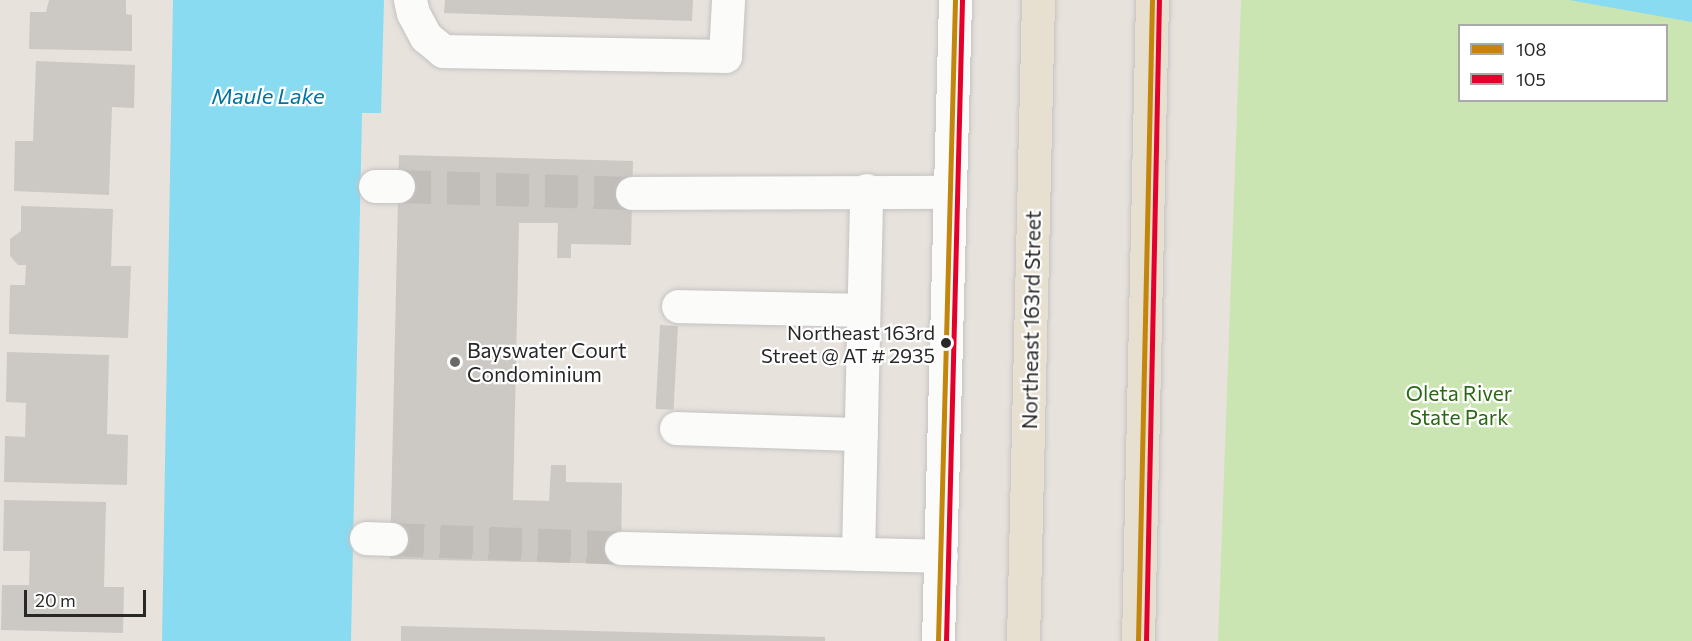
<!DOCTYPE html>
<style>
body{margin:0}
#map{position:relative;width:1692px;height:641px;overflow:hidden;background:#e7e2dc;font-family:Commissioner,sans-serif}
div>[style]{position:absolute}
.green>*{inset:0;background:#cae5b1}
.water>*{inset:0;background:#88dbf0}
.building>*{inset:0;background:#ccc8c4;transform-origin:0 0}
.minor-tunnel>*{height:33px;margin-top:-16.5px;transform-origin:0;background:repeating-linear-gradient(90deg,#c1bdb8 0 33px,transparent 0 49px)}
.roads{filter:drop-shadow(0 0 2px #c4c2c3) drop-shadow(0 0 2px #c4c2c3)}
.minor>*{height:33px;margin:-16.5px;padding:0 16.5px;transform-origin:16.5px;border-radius:16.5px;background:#fbfbfa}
.major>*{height:33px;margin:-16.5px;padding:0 16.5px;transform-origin:16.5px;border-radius:16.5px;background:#e7e0d0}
.bus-1>*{height:4.5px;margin:-2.25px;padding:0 2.25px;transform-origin:2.25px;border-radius:2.25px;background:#c3860a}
.bus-2>*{height:4.5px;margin:-2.25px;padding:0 2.25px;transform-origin:2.25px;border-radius:2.25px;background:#e4002b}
.dots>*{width:16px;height:16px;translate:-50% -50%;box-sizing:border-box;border:3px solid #fff;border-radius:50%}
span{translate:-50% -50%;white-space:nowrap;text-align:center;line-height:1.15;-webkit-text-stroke:4.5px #fff;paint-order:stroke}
.bus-label{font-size:20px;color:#282828}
.right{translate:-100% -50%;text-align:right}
.street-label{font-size:21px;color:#282828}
.poi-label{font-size:21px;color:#282828}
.left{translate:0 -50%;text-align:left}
.park-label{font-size:21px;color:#2a6913}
.water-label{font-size:22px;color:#0273a1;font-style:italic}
.legend{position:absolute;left:1458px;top:24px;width:210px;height:78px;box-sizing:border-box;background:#fff;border:2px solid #a9a9a9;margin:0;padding:8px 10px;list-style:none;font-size:18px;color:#282828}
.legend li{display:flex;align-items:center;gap:12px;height:30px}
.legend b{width:30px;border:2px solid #a9a9a9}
.scale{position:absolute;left:24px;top:590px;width:122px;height:27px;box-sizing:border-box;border:3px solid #282828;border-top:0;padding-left:8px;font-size:18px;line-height:21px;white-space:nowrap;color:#282828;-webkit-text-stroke:4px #fff;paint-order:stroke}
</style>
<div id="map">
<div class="green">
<i style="clip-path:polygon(evenodd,1241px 0,1692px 0,1692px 641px,1218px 641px,1241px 0,1460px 26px,1666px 26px,1666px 100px,1460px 100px,1460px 26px)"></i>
</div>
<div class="water">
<i style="clip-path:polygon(173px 0,384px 0,381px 113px,362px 113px,351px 641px,162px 641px)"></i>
<i style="clip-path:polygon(1569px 0,1692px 0,1692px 22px)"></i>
</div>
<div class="building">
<i style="clip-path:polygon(49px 0,126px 0,126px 14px,132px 15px,132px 51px,29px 49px,30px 12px,46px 12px)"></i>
<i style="clip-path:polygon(445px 0,693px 0,692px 21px,444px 13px)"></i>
<i style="clip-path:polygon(36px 61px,135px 65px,134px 108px,112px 107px,109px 195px,14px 191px,15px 141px,33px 141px)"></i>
<i style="clip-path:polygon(399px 155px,633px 161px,631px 245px,571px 244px,571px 258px,557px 258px,558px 223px,519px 223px,513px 500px,549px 501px,551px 465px,566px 465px,566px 482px,622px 483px,621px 564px,390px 559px)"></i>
<i style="clip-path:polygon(21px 206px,113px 209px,111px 266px,131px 266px,128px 338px,9px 334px,10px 285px,25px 285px,26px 265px,18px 265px,10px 256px,10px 239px,21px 231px)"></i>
<i style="left:660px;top:325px;width:18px;height:84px;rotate:3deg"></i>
<i style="clip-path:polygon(7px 352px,109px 355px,107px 434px,128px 435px,127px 485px,4px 482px,5px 436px,25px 437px,26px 403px,6px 402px)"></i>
<i style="clip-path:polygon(4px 500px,106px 502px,104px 587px,124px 587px,123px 633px,1px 630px,2px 585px,29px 585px,30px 551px,3px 551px)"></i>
<i style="clip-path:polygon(401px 626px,825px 637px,825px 641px,401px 641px)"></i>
</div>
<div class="minor-tunnel">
<i style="left:398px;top:186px;width:234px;rotate:1.7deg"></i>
<i style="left:391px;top:539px;width:230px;rotate:2.2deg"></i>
</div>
<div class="roads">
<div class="minor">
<i style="left:410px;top:0;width:13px;rotate:77deg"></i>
<i style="left:413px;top:13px;width:27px;rotate:62deg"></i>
<i style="left:426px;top:37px;width:22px;rotate:39deg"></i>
<i style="left:443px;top:51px;width:282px;rotate:1deg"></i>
<i style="left:725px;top:56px;width:56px;rotate:-86.9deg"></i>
<i style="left:375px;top:186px;width:23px"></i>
<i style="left:632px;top:193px;width:318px;rotate:-0.2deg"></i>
<i style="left:678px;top:306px;width:185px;rotate:1.2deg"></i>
<i style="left:676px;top:428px;width:185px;rotate:1.9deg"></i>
<i style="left:366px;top:538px;width:25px;rotate:2deg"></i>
<i style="left:621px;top:548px;width:320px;rotate:1.4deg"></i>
<i style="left:858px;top:554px;width:364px;rotate:-88.7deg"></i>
<i style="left:938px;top:641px;width:641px;rotate:-88.48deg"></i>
</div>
<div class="major">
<i style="left:1023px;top:641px;width:641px;rotate:-88.66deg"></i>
<i style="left:1138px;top:641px;width:641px;rotate:-88.75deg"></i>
</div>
</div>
<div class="bus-1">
<i style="left:938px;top:641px;width:641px;rotate:-88.48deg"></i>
<i style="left:1138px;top:641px;width:641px;rotate:-88.75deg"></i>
</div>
<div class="bus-2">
<i style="left:946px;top:641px;width:641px;rotate:-88.57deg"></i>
<i style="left:1146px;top:641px;width:641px;rotate:-88.84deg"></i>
</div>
<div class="dots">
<i style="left:946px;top:343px;background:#282828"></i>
<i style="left:455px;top:362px;background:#6b6967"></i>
</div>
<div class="bus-label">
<span class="right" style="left:935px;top:344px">Northeast 163rd<br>Street @ AT # 2935</span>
</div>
<div class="street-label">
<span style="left:1031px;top:320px;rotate:-89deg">Northeast 163rd Street</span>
</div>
<div class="poi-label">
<span class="left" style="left:467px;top:362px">Bayswater Court<br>Condominium</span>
</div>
<div class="park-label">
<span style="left:1459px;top:405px">Oleta River<br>State Park</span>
</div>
<div class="water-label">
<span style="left:268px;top:96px">Maule Lake</span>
</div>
<ul class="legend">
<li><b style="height:8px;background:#c3860a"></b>108</li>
<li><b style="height:8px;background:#e4002b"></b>105</li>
</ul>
<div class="scale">20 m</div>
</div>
